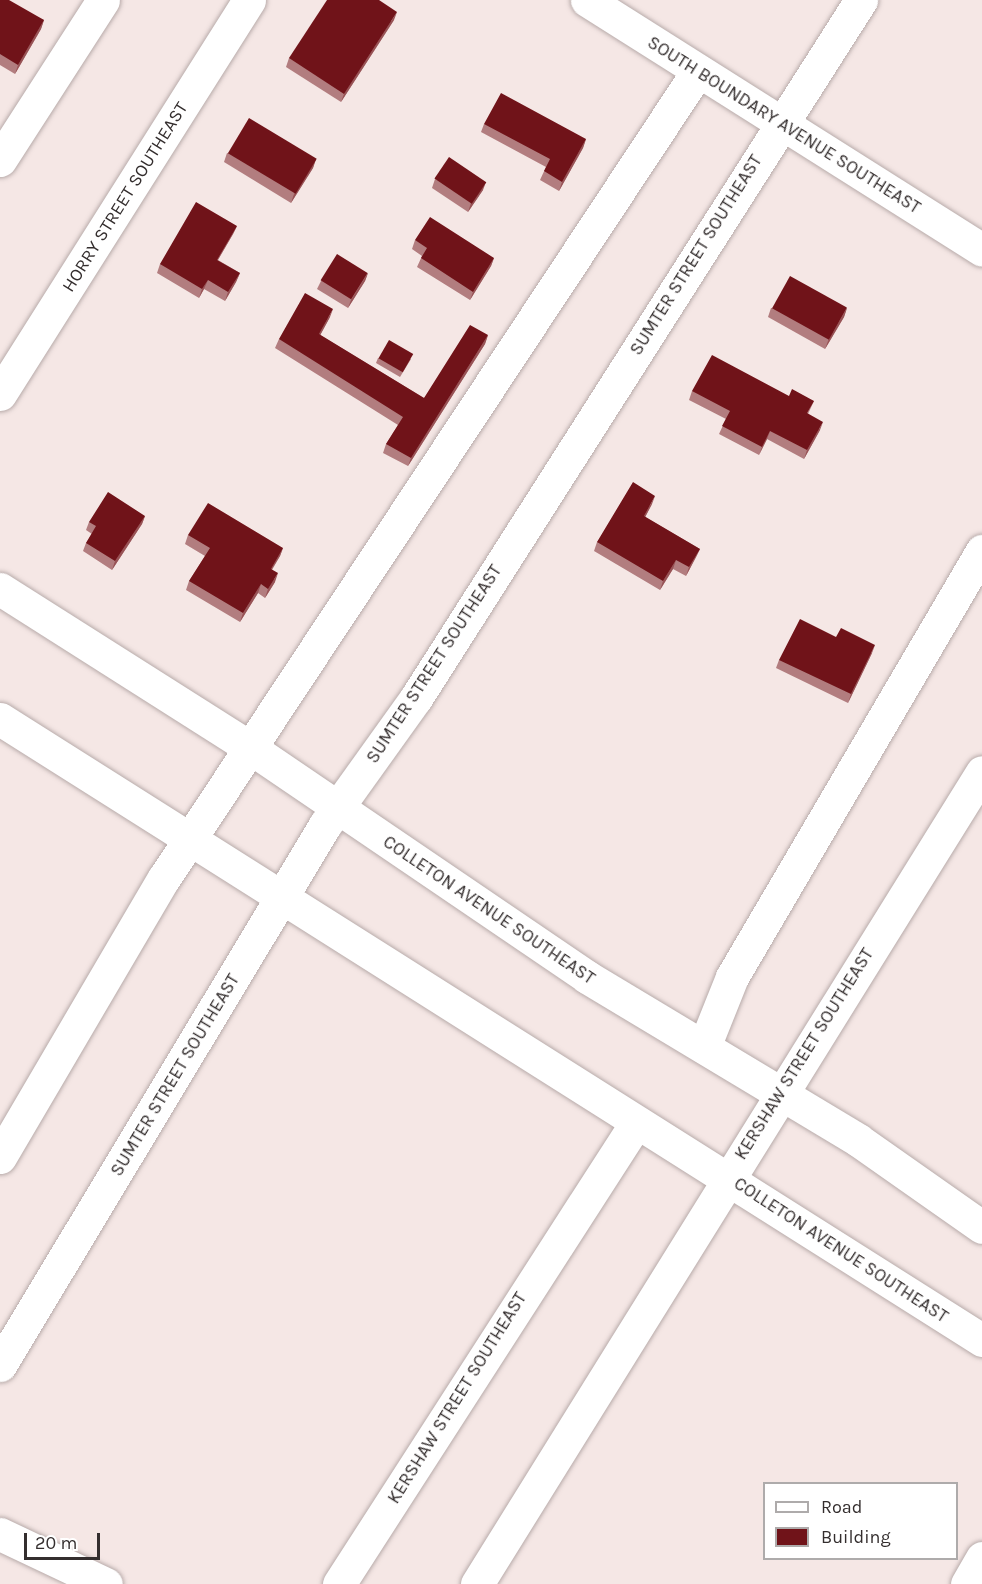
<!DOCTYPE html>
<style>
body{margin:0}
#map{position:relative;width:982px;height:1584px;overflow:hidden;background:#f5e7e5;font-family:Karla,sans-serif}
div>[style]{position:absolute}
.roads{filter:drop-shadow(0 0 2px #b8abaa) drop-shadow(0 0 2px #b8abaa)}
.minor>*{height:33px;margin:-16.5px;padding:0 16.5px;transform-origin:16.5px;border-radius:16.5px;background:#fff}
.wall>*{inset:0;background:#b27d7f}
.shaded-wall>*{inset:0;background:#985356}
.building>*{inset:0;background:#701319;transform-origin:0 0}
span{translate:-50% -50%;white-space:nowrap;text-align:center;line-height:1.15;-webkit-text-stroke:6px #fff;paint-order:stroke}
.street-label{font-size:18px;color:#342e2e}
.legend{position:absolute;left:763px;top:1482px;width:195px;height:78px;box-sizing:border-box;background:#fff;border:2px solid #aeabab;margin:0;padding:8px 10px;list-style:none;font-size:18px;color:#342e2e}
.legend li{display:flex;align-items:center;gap:12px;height:30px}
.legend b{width:30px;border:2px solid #aeabab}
.scale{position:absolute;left:24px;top:1533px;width:76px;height:27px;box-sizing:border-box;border:3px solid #342e2e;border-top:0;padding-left:8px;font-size:18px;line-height:21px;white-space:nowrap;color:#342e2e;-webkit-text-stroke:4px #fff;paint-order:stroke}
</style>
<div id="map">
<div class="roads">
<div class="minor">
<i style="left:587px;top:0;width:467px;rotate:32.3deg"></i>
<i style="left:0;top:160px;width:190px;rotate:-57.2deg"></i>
<i style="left:0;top:394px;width:466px;rotate:-57.7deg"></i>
<i style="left:0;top:589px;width:291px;rotate:32.4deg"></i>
<i style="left:246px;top:745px;width:412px;rotate:34.2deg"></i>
<i style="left:587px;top:977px;width:316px;rotate:31deg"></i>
<i style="left:858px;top:1140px;width:151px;rotate:35.1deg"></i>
<i style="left:0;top:719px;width:1162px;rotate:32.31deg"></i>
<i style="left:704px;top:1047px;width:75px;rotate:-68.2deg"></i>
<i style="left:732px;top:977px;width:494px;rotate:-59.6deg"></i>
<i style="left:0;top:1157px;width:324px;rotate:-59.6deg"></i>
<i style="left:164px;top:878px;width:968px;rotate:-56.51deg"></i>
<i style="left:0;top:1365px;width:630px;rotate:-58.96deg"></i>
<i style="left:325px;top:825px;width:156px;rotate:-54.4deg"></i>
<i style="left:416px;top:698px;width:828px;rotate:-57.48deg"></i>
<i style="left:0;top:1534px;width:117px;rotate:25.3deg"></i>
<i style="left:339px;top:1584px;width:548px;rotate:-57.21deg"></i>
<i style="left:477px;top:1584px;width:956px;rotate:-58.12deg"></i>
<i style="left:967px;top:1584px;width:30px;rotate:-60deg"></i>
</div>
</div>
<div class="wall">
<i style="clip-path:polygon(0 0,44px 20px,41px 29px,15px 74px,0 65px)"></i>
<i style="clip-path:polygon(394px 20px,341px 102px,286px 67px,289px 58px)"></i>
<i style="clip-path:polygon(484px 124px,586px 139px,583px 148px,559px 191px,540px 180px,546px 167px,481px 132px)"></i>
<i style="clip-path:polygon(227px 153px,316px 159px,313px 168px,291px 203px,224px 162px)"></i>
<i style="clip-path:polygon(435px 179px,483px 190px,468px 212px,432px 188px)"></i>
<i style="clip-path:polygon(237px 226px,233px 234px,218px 260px,240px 273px,236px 282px,225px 301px,204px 289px,199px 298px,157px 273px,160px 264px)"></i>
<i style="clip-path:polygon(415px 240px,494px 258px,491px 266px,470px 300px,417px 267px,422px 256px,412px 249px)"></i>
<i style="clip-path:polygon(368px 273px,365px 281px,348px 308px,317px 289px,321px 281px)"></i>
<i style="clip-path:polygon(771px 308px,847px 308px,844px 317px,825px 349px,768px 317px)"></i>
<i style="clip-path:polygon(330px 317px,320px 335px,424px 398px,488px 335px,485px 344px,408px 466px,383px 453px,386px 444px,398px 425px,275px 348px,279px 339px)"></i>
<i style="clip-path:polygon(378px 358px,411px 359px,400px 377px,376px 363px)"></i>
<i style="clip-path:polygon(692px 391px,789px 396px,814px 401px,808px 414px,820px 430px,804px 459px,767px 439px,759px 455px,719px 434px,726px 419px,689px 400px)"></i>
<i style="clip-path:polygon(652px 504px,645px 517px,700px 549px,696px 557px,686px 576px,673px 569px,660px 590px,594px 551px,597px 542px)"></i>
<i style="clip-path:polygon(145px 516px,142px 524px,112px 570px,83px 551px,86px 543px,92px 534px,86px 530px,89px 522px)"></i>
<i style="clip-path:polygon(188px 535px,283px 548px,280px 556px,272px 570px,275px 582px,265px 598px,258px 593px,240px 622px,186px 590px,189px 581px,205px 556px,185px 544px)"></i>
<i style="clip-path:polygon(872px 653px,848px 703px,776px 668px,779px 660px)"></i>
</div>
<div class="shaded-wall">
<i style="clip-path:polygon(397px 12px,394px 20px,341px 102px,344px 94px)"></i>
<i style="clip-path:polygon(44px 20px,41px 29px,15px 74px,18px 65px)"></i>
<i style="clip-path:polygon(586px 139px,583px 148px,559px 191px,562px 182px)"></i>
<i style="clip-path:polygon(316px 159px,313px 168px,291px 203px,294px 194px)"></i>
<i style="clip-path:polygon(486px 182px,483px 190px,468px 212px,471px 203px)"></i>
<i style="clip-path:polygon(237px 226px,233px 234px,213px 268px,217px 260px)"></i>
<i style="clip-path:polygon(494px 258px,491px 266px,470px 300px,473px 292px)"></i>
<i style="clip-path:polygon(240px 273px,236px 282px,225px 301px,228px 292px)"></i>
<i style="clip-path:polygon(368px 273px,365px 281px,348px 308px,351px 300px)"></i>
<i style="clip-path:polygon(208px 280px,204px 289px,199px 298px,202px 289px)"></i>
<i style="clip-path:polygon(847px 308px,844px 317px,825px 349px,828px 341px)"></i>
<i style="clip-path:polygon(333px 309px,330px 317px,316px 343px,319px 334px)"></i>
<i style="clip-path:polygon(488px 335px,485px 344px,408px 466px,411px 458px)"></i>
<i style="clip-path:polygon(823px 422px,820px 430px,804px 459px,807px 450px)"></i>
<i style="clip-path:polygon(770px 431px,767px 439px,759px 455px,762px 447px)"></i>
<i style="clip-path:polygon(655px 496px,652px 504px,641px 525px,644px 516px)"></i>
<i style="clip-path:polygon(145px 516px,142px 524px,112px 570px,115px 561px)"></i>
<i style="clip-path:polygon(283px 548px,280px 556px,267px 577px,271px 569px)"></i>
<i style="clip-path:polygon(700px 549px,696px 557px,686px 576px,689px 567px)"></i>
<i style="clip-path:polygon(676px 560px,673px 569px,660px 590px,663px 581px)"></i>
<i style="clip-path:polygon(278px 573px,275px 582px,265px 598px,268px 589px)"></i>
<i style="clip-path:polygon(261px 584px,258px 593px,240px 622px,243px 613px)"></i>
<i style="clip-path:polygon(875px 645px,872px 653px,848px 703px,851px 694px)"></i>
</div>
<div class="building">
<i style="clip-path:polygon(0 0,9px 0,44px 20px,18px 65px,0 54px)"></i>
<i style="clip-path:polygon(327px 0,379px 0,397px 12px,344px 94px,289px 58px)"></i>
<i style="clip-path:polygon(501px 93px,586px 139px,562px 182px,544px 171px,550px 159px,484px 124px)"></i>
<i style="left:249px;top:118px;width:79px;height:41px;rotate:31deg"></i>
<i style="left:449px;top:157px;width:45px;height:26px;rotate:34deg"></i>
<i style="clip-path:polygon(196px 202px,237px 226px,217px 260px,240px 273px,228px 292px,208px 280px,202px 289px,160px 264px)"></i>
<i style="clip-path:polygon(430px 217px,494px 258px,473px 292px,421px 258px,427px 248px,415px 240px)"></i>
<i style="left:337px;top:254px;width:36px;height:31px;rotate:32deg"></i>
<i style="left:790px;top:276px;width:65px;height:37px;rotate:29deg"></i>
<i style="clip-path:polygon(305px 293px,333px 309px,319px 334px,424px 398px,470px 325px,488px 335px,411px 458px,386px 444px,403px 417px,279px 339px)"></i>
<i style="left:389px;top:340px;width:28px;height:21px;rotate:30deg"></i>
<i style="clip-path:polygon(712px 355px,789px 396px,792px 389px,814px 401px,807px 413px,823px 422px,807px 450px,770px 431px,762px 447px,722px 426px,730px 411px,692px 391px)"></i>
<i style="clip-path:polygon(633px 482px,655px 496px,644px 516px,700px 549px,689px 567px,676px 560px,663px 581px,597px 542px)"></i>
<i style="clip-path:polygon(108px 492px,145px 516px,115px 561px,86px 543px,96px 526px,89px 522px)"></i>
<i style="clip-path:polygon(208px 503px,283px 548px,271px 569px,278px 573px,268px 589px,261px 584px,243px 613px,189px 581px,210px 548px,188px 535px)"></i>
<i style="clip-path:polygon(800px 619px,836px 637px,841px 628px,875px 645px,851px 694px,779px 660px)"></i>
</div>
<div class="street-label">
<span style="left:784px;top:125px;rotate:32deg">SOUTH BOUNDARY AVENUE SOUTHEAST</span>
<span style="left:125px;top:197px;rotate:-58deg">HORRY STREET SOUTHEAST</span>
<span style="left:696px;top:255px;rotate:-58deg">SUMTER STREET SOUTHEAST</span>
<span style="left:434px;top:664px;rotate:-57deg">SUMTER STREET SOUTHEAST</span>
<span style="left:489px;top:910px;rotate:34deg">COLLETON AVENUE SOUTHEAST</span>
<span style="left:804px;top:1054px;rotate:-58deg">KERSHAW STREET SOUTHEAST</span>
<span style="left:175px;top:1075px;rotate:-59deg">SUMTER STREET SOUTHEAST</span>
<span style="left:841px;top:1250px;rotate:33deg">COLLETON AVENUE SOUTHEAST</span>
<span style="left:457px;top:1398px;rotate:-58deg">KERSHAW STREET SOUTHEAST</span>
</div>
<ul class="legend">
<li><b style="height:8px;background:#fff"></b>Road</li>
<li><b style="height:16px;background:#701319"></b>Building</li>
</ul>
<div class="scale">20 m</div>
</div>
